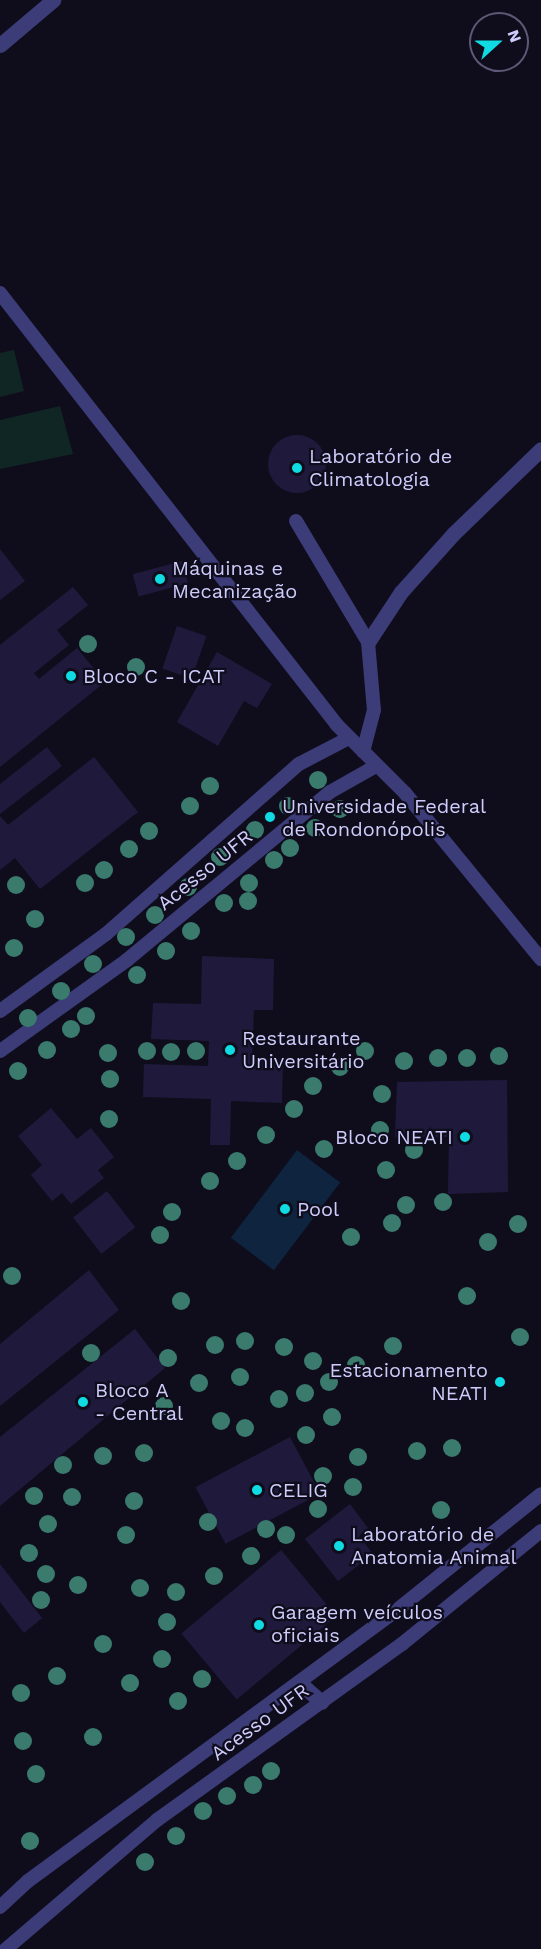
<!DOCTYPE html>
<meta charset="utf-8">
<style>
body{margin:0}
#map{position:relative;width:541px;height:1949px;overflow:hidden;background:#0f0d1c;font-family:"Work Sans",sans-serif}
div>[style]{position:absolute}
.green>*{inset:0;background:#102624}
.water>*{inset:0;background:#0f243f;transform-origin:0 0}
.building>*{inset:0;background:#1f1a3c;transform-origin:0 0}
.round{border-radius:50%}
.service>*{height:14px;margin:-7px;padding:0 7px;transform-origin:7px;border-radius:7px;background:#3b3c78}
.minor>*{height:15px;margin:-7.5px;padding:0 7.5px;transform-origin:7.5px;border-radius:7.5px;background:#3b3c78}
.trees>*{width:18px;height:18px;margin:-9px;border-radius:50%;background:#3a7b6d}
.dots>*{width:16px;height:16px;translate:-50% -50%;box-sizing:border-box;border:3px solid #0f0d1c;border-radius:50%}
span{translate:-50% -50%;white-space:nowrap;text-align:center;line-height:1.15;-webkit-text-stroke:4.5px #0f0d1c;paint-order:stroke}
.poi-label{font-size:20px;color:#ceccfb}
.left{translate:0 -50%;text-align:left}
.right{translate:-100% -50%;text-align:right}
.street-label{font-size:20px;color:#ceccfb}
.north{position:absolute;left:469px;top:12px;width:60px;height:60px;box-sizing:border-box;background:#0f0d1c;border:2px solid #5b5975;border-radius:50%;rotate:69deg;font-size:16px;font-weight:700;line-height:24px;text-align:center;color:#ceccfb}
.north::after{content:'';display:block;margin:auto;width:21px;height:27px;background:#10dbe3;clip-path:polygon(50% 0,100% 100%,50% 72%,0 100%)}
</style>
<div id="map">
<div class="green">
<i style="clip-path:polygon(14px 350px,24px 391px,0 397px,0 353px)"></i>
<i style="clip-path:polygon(60px 406px,73px 454px,0 469px,0 420px)"></i>
</div>
<div class="water">
<i style="left:297px;top:1150px;width:54px;height:110px;rotate:37deg"></i>
</div>
<div class="building">
<i class="round" style="left:268px;top:435px;width:58px;height:58px"></i>
<i style="clip-path:polygon(0 549px,25px 581px,0 600px)"></i>
<i style="left:182px;top:561px;width:23px;height:51px;rotate:75deg"></i>
<i style="clip-path:polygon(73px 587px,88px 605px,57px 630px,69px 645px,34px 673px,39px 679px,77px 648px,105px 682px,0 767px,0 645px)"></i>
<i style="left:177px;top:626px;width:31px;height:45px;rotate:19deg"></i>
<i style="clip-path:polygon(217px 652px,272px 684px,257px 708px,244px 701px,218px 746px,177px 722px)"></i>
<i style="clip-path:polygon(47px 747px,62px 766px,0 814px,0 784px)"></i>
<i style="clip-path:polygon(94px 757px,138px 812px,40px 889px,15px 858px,0 870px,0 816px,8px 825px)"></i>
<i style="clip-path:polygon(202px 956px,274px 959px,273px 1010px,254px 1010px,252px 1058px,283px 1059px,282px 1103px,231px 1101px,230px 1145px,210px 1145px,211px 1099px,143px 1097px,144px 1064px,208px 1066px,209px 1041px,151px 1039px,153px 1003px,201px 1004px)"></i>
<i style="clip-path:polygon(507px 1080px,508px 1192px,448px 1194px,449px 1137px,395px 1137px,397px 1082px)"></i>
<i style="clip-path:polygon(51px 1108px,77px 1139px,91px 1128px,114px 1157px,98px 1170px,104px 1178px,71px 1204px,62px 1193px,52px 1201px,31px 1175px,42px 1165px,18px 1136px)"></i>
<i style="left:107px;top:1191px;width:46px;height:43px;rotate:52deg"></i>
<i style="clip-path:polygon(89px 1270px,119px 1310px,0 1406px,0 1344px)"></i>
<i style="clip-path:polygon(135px 1329px,165px 1368px,0 1506px,0 1437px)"></i>
<i style="left:290px;top:1437px;width:64px;height:107px;rotate:62deg"></i>
<i style="clip-path:polygon(350px 1504px,368px 1528px,359px 1536px,373px 1554px,338px 1581px,305px 1539px)"></i>
<i style="left:281px;top:1550px;width:86px;height:130px;rotate:50deg"></i>
<i style="clip-path:polygon(0 1564px,42px 1618px,24px 1633px,0 1602px)"></i>
</div>
<div class="service">
<i style="left:0;top:293px;width:548px;rotate:52.04deg"></i>
<i style="left:337px;top:725px;width:96px;rotate:45deg"></i>
<i style="left:405px;top:793px;width:215px;rotate:50.7deg"></i>
<i style="left:296px;top:521px;width:141px;rotate:59.2deg"></i>
<i style="left:368px;top:642px;width:68px;rotate:85deg"></i>
<i style="left:374px;top:710px;width:43px;rotate:104.7deg"></i>
<i style="left:0;top:1011px;width:131px;rotate:-36deg"></i>
<i style="left:106px;top:934px;width:257px;rotate:-41.4deg"></i>
<i style="left:299px;top:764px;width:56px;rotate:-27.5deg"></i>
<i style="left:0;top:1051px;width:156px;rotate:-35.6deg"></i>
<i style="left:127px;top:960px;width:264px;rotate:-39.6deg"></i>
<i style="left:330px;top:792px;width:53px;rotate:-29.5deg"></i>
<i style="left:0;top:1907px;width:38px;rotate:-43deg"></i>
<i style="left:28px;top:1881px;width:451px;rotate:-36.3deg"></i>
<i style="left:392px;top:1614px;width:191px;rotate:-38.8deg"></i>
<i style="left:6px;top:1949px;width:199px;rotate:-40.5deg"></i>
<i style="left:157px;top:1820px;width:302px;rotate:-35.7deg"></i>
<i style="left:402px;top:1644px;width:179px;rotate:-39.1deg"></i>
</div>
<div class="minor">
<i style="left:0;top:45px;width:70px;rotate:-40.3deg"></i>
<i style="left:368px;top:642px;width:60px;rotate:-56.6deg"></i>
<i style="left:401px;top:592px;width:78px;rotate:-48.1deg"></i>
<i style="left:453px;top:534px;width:122px;rotate:-44deg"></i>
<i style="left:299px;top:1682px;width:30px;rotate:42deg"></i>
</div>
<div class="trees">
<i style="left:88px;top:644px"></i>
<i style="left:136px;top:667px"></i>
<i style="left:318px;top:780px"></i>
<i style="left:210px;top:786px"></i>
<i style="left:190px;top:806px"></i>
<i style="left:288px;top:806px"></i>
<i style="left:340px;top:809px"></i>
<i style="left:315px;top:828px"></i>
<i style="left:255px;top:830px"></i>
<i style="left:149px;top:831px"></i>
<i style="left:290px;top:848px"></i>
<i style="left:129px;top:849px"></i>
<i style="left:220px;top:857px"></i>
<i style="left:274px;top:860px"></i>
<i style="left:104px;top:870px"></i>
<i style="left:85px;top:883px"></i>
<i style="left:249px;top:883px"></i>
<i style="left:16px;top:885px"></i>
<i style="left:188px;top:887px"></i>
<i style="left:248px;top:901px"></i>
<i style="left:224px;top:903px"></i>
<i style="left:155px;top:915px"></i>
<i style="left:35px;top:919px"></i>
<i style="left:191px;top:931px"></i>
<i style="left:126px;top:937px"></i>
<i style="left:14px;top:948px"></i>
<i style="left:166px;top:951px"></i>
<i style="left:93px;top:964px"></i>
<i style="left:137px;top:975px"></i>
<i style="left:61px;top:991px"></i>
<i style="left:86px;top:1016px"></i>
<i style="left:28px;top:1018px"></i>
<i style="left:71px;top:1029px"></i>
<i style="left:47px;top:1050px"></i>
<i style="left:147px;top:1051px"></i>
<i style="left:196px;top:1051px"></i>
<i style="left:365px;top:1051px"></i>
<i style="left:171px;top:1052px"></i>
<i style="left:108px;top:1053px"></i>
<i style="left:499px;top:1056px"></i>
<i style="left:438px;top:1058px"></i>
<i style="left:467px;top:1058px"></i>
<i style="left:404px;top:1061px"></i>
<i style="left:340px;top:1067px"></i>
<i style="left:18px;top:1071px"></i>
<i style="left:110px;top:1079px"></i>
<i style="left:313px;top:1086px"></i>
<i style="left:382px;top:1094px"></i>
<i style="left:294px;top:1109px"></i>
<i style="left:109px;top:1119px"></i>
<i style="left:380px;top:1130px"></i>
<i style="left:266px;top:1135px"></i>
<i style="left:324px;top:1149px"></i>
<i style="left:414px;top:1150px"></i>
<i style="left:237px;top:1161px"></i>
<i style="left:386px;top:1170px"></i>
<i style="left:210px;top:1181px"></i>
<i style="left:443px;top:1202px"></i>
<i style="left:406px;top:1205px"></i>
<i style="left:172px;top:1212px"></i>
<i style="left:392px;top:1223px"></i>
<i style="left:518px;top:1224px"></i>
<i style="left:160px;top:1235px"></i>
<i style="left:351px;top:1237px"></i>
<i style="left:488px;top:1242px"></i>
<i style="left:12px;top:1276px"></i>
<i style="left:467px;top:1296px"></i>
<i style="left:181px;top:1301px"></i>
<i style="left:520px;top:1337px"></i>
<i style="left:245px;top:1341px"></i>
<i style="left:215px;top:1345px"></i>
<i style="left:393px;top:1346px"></i>
<i style="left:284px;top:1347px"></i>
<i style="left:91px;top:1353px"></i>
<i style="left:168px;top:1358px"></i>
<i style="left:313px;top:1361px"></i>
<i style="left:356px;top:1365px"></i>
<i style="left:240px;top:1377px"></i>
<i style="left:329px;top:1382px"></i>
<i style="left:199px;top:1383px"></i>
<i style="left:305px;top:1393px"></i>
<i style="left:279px;top:1399px"></i>
<i style="left:164px;top:1406px"></i>
<i style="left:332px;top:1417px"></i>
<i style="left:221px;top:1421px"></i>
<i style="left:245px;top:1428px"></i>
<i style="left:306px;top:1435px"></i>
<i style="left:452px;top:1448px"></i>
<i style="left:417px;top:1451px"></i>
<i style="left:144px;top:1453px"></i>
<i style="left:103px;top:1456px"></i>
<i style="left:358px;top:1457px"></i>
<i style="left:63px;top:1465px"></i>
<i style="left:323px;top:1476px"></i>
<i style="left:353px;top:1487px"></i>
<i style="left:34px;top:1496px"></i>
<i style="left:72px;top:1497px"></i>
<i style="left:134px;top:1501px"></i>
<i style="left:318px;top:1509px"></i>
<i style="left:441px;top:1510px"></i>
<i style="left:208px;top:1522px"></i>
<i style="left:48px;top:1524px"></i>
<i style="left:266px;top:1529px"></i>
<i style="left:126px;top:1535px"></i>
<i style="left:286px;top:1535px"></i>
<i style="left:29px;top:1553px"></i>
<i style="left:251px;top:1556px"></i>
<i style="left:46px;top:1574px"></i>
<i style="left:214px;top:1576px"></i>
<i style="left:78px;top:1585px"></i>
<i style="left:140px;top:1588px"></i>
<i style="left:176px;top:1592px"></i>
<i style="left:41px;top:1600px"></i>
<i style="left:167px;top:1622px"></i>
<i style="left:103px;top:1644px"></i>
<i style="left:162px;top:1659px"></i>
<i style="left:57px;top:1676px"></i>
<i style="left:202px;top:1679px"></i>
<i style="left:130px;top:1683px"></i>
<i style="left:21px;top:1693px"></i>
<i style="left:178px;top:1701px"></i>
<i style="left:93px;top:1737px"></i>
<i style="left:23px;top:1741px"></i>
<i style="left:271px;top:1771px"></i>
<i style="left:36px;top:1774px"></i>
<i style="left:253px;top:1785px"></i>
<i style="left:227px;top:1796px"></i>
<i style="left:203px;top:1811px"></i>
<i style="left:176px;top:1836px"></i>
<i style="left:30px;top:1841px"></i>
<i style="left:145px;top:1862px"></i>
</div>
<div class="dots">
<i style="left:297px;top:468px;background:#10dbe3"></i>
<i style="left:160px;top:579px;background:#10dbe3"></i>
<i style="left:71px;top:676px;background:#10dbe3"></i>
<i style="left:270px;top:817px;background:#10dbe3"></i>
<i style="left:230px;top:1050px;background:#10dbe3"></i>
<i style="left:465px;top:1137px;background:#10dbe3"></i>
<i style="left:285px;top:1209px;background:#10dbe3"></i>
<i style="left:500px;top:1382px;background:#10dbe3"></i>
<i style="left:83px;top:1402px;background:#10dbe3"></i>
<i style="left:257px;top:1490px;background:#10dbe3"></i>
<i style="left:339px;top:1546px;background:#10dbe3"></i>
<i style="left:259px;top:1625px;background:#10dbe3"></i>
</div>
<div class="poi-label">
<span class="left" style="left:309px;top:468px">Laboratório de<br>Climatologia</span>
<span class="left" style="left:172px;top:580px">Máquinas e<br>Mecanização</span>
<span class="left" style="left:83px;top:676px">Bloco C - ICAT</span>
<span class="left" style="left:282px;top:818px">Universidade Federal<br>de Rondonópolis</span>
<span class="left" style="left:242px;top:1050px">Restaurante<br>Universitário</span>
<span class="right" style="left:453px;top:1137px">Bloco NEATI</span>
<span class="left" style="left:297px;top:1209px">Pool</span>
<span class="right" style="left:488px;top:1382px">Estacionamento<br>NEATI</span>
<span class="left" style="left:95px;top:1402px">Bloco A<br>- Central</span>
<span class="left" style="left:269px;top:1490px">CELIG</span>
<span class="left" style="left:351px;top:1546px">Laboratório de<br>Anatomia Animal</span>
<span class="left" style="left:271px;top:1624px">Garagem veículos<br>oficiais</span>
</div>
<div class="street-label">
<span style="left:205px;top:870px;rotate:-39deg">Acesso UFR</span>
<span style="left:260px;top:1722px;rotate:-36deg">Acesso UFR</span>
</div>
<div class="north">N</div>
</div>
